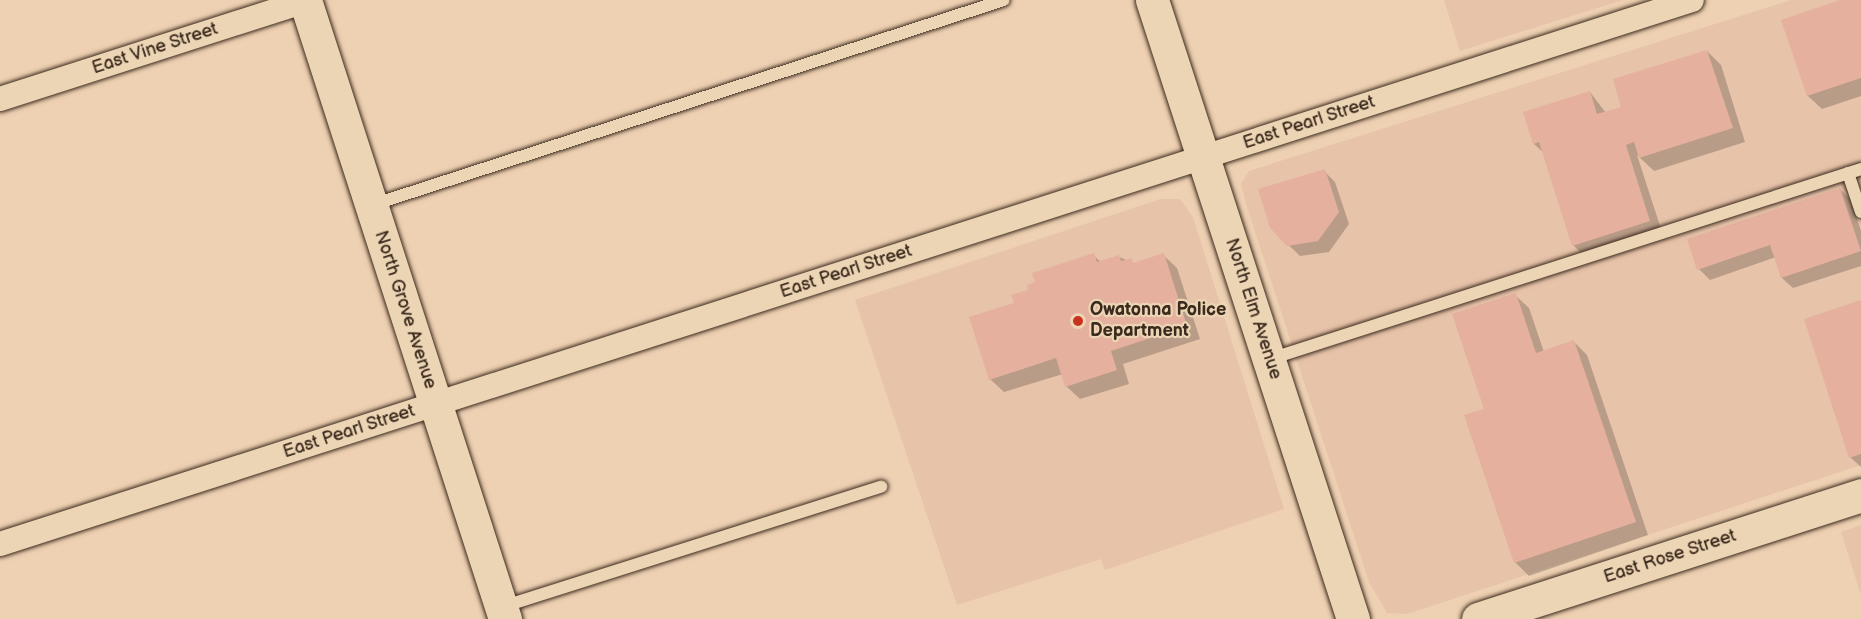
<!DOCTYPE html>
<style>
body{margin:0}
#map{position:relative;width:1861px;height:619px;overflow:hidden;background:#eed0b2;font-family:"Balsamiq Sans",sans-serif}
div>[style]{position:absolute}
.built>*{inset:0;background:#e7c3a9}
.shadow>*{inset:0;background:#0003}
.building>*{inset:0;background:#e5b09e}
.roads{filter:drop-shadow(0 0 2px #3b2a1e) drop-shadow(0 0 2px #3b2a1e)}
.lane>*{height:12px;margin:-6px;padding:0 6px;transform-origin:6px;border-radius:6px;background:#ecd5b4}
.street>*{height:24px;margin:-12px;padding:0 12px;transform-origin:12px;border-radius:12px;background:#ecd5b4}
.secondary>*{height:33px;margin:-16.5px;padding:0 16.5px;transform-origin:16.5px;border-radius:16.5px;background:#ecd5b4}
.dots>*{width:16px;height:16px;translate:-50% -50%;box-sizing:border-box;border:3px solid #ecd5b4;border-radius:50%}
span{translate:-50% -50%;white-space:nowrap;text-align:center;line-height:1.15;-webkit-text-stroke:4.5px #ecd5b4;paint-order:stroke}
.street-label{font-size:18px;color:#3b2a1e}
.poi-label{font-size:18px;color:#3b2a1e;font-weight:700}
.left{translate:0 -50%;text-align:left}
</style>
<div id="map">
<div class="built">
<i style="clip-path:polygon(1444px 0,1623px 0,1460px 51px)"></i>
<i style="clip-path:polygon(1791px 0,1861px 0,1861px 465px,1407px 614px,1387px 613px,1369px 582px,1246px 204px,1241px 184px,1249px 171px)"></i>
<i style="clip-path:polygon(1161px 199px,1180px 199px,1193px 217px,1284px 509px,1105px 570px,1101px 559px,957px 605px,855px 300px)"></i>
<i style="clip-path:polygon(1861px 525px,1861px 595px,1841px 532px)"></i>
</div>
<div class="shadow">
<i style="clip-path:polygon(1845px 0,1861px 0,1861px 96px,1822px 109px,1808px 96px,1783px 21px)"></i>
<i style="clip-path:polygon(1707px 51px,1721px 65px,1745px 142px,1654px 171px,1637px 155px,1663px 235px,1587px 259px,1573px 245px,1544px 153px,1534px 144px,1590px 92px,1606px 113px,1623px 108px)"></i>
<i style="clip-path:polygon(1324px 171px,1335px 182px,1349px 224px,1329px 252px,1300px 256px,1271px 228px)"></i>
<i style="clip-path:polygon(1840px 189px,1851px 200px,1861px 231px,1861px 266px,1793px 288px,1782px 278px,1776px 257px,1710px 280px,1699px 269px)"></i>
<i style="clip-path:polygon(1093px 255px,1101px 262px,1119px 257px,1136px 264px,1163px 255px,1177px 268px,1200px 339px,1123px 364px,1129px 384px,1080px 399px,1066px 386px,1063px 374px,1004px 392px,990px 379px,1016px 304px,1030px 291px)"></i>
<i style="clip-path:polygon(1515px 295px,1529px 308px,1544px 352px,1574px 342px,1587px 355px,1648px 535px,1529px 576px,1515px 562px,1486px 410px)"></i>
<i style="clip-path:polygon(1861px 302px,1861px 467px,1850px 457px)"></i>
</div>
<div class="building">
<i style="clip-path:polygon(1840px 0,1861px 0,1861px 78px,1807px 96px,1781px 20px)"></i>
<i style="clip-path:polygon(1707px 50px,1733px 128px,1639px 158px,1634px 142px,1626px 145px,1650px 221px,1572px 246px,1539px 142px,1533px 144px,1523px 112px,1590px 91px,1597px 114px,1621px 107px,1613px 79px)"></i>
<i style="clip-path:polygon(1325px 169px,1339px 212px,1318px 241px,1287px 246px,1270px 228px,1258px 189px)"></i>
<i style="clip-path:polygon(1840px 188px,1861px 251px,1781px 278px,1770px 245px,1697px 270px,1687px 239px)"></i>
<i style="clip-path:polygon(1094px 253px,1097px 262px,1119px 255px,1121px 261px,1132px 258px,1133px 263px,1164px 253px,1187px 326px,1111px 351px,1117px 370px,1065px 387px,1056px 358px,989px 380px,969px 317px,1014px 303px,1011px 295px,1028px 290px,1027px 285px,1035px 282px,1032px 273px)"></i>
<i style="clip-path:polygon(1516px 293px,1536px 353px,1574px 340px,1636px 522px,1514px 563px,1464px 415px,1484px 409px,1452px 314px)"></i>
<i style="clip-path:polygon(1861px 300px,1861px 454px,1849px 458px,1804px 319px)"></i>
</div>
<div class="roads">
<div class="lane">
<i style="left:1848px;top:173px;width:41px;rotate:71.6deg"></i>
<i style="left:372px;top:205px;width:664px;rotate:-17.97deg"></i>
<i style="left:1270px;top:359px;width:621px;rotate:-17.82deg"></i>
<i style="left:502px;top:607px;width:398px;rotate:-17.6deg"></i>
</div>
<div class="street">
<i style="left:0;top:99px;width:324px;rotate:-17.8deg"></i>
<i style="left:0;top:544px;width:1777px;rotate:-17.82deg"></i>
</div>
<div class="secondary">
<i style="left:305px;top:0;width:651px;rotate:72.09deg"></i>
<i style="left:1152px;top:0;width:651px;rotate:72.01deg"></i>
<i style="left:1478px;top:619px;width:403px;rotate:-17.9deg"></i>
</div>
</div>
<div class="dots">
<i style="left:1078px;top:321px;background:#c8321e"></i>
</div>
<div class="street-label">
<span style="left:155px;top:49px;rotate:-18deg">East Vine Street</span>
<span style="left:1309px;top:123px;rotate:-18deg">East Pearl Street</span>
<span style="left:846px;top:272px;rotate:-18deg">East Pearl Street</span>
<span style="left:1253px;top:309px;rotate:72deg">North Elm Avenue</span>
<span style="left:405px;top:310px;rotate:72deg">North Grove Avenue</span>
<span style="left:349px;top:432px;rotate:-18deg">East Pearl Street</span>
<span style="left:1670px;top:557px;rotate:-18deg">East Rose Street</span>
</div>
<div class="poi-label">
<span class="left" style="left:1090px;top:321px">Owatonna Police<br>Department</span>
</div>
</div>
